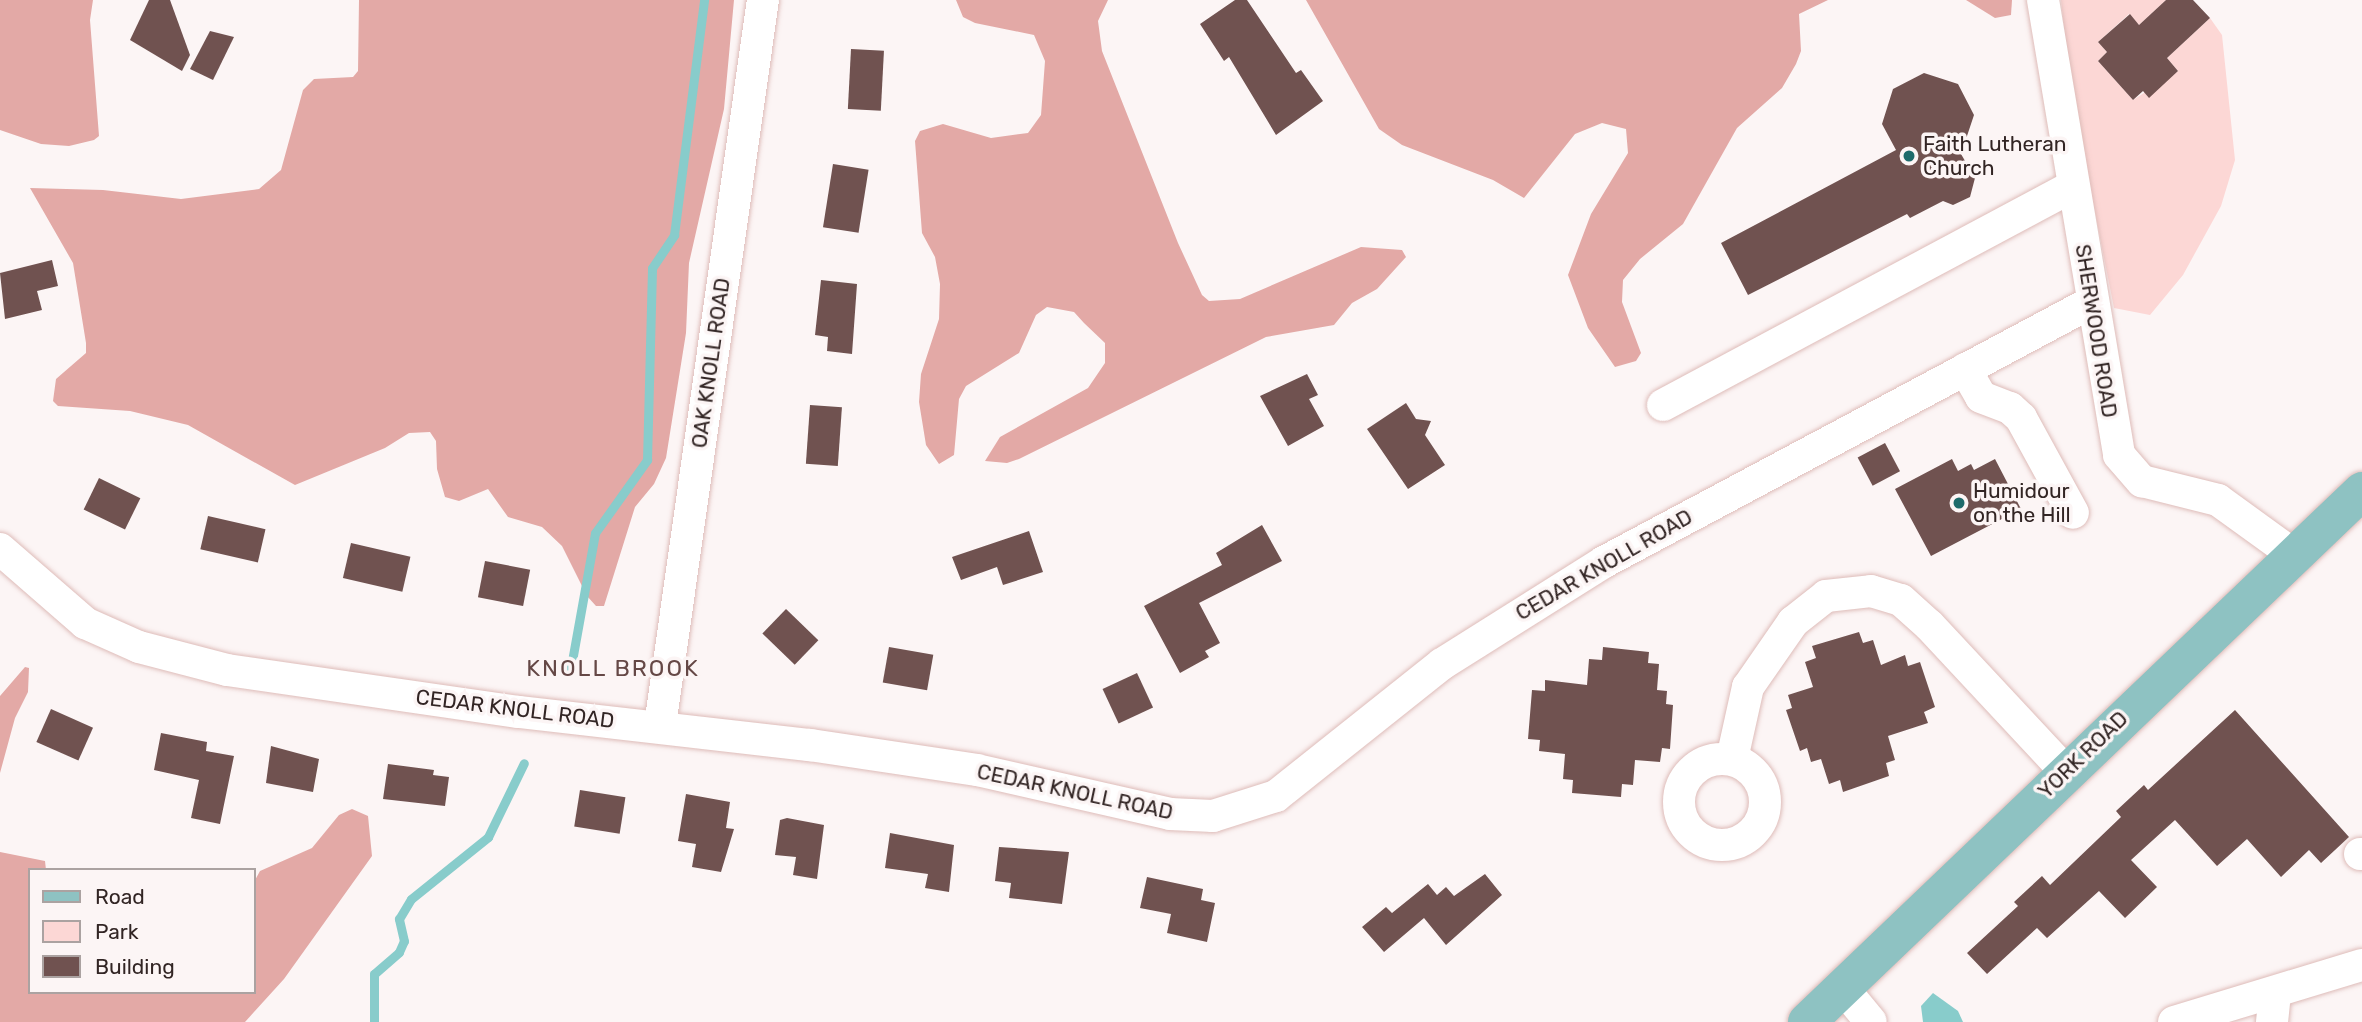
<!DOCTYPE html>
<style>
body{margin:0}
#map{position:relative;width:2362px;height:1022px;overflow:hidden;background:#fcf5f5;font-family:Rubik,sans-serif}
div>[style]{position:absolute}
.green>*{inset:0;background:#fcd7d5}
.forest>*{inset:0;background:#e3a9a6}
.water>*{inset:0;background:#88cccb}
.stream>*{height:9px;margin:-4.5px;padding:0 4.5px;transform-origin:4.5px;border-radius:4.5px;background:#88cccb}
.building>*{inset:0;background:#705250;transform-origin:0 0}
.roads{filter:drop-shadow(0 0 2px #debcb9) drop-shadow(0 0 2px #debcb9)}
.minor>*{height:32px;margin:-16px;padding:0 16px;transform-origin:16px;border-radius:16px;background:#fff}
.minor>.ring{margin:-16px;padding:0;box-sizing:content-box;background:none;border:32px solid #fff;border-radius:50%}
.major>*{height:38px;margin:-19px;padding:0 19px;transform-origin:19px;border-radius:19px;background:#8ec2c2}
.dots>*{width:19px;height:19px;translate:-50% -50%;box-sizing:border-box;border:4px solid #fcf5f5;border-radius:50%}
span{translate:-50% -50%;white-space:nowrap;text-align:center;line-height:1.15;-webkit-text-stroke:7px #fcf5f5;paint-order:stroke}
.poi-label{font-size:21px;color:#322524}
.left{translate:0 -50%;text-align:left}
.street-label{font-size:21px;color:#322524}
.neighbourhood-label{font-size:23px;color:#654846;letter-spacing:2px}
.legend{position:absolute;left:28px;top:868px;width:228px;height:126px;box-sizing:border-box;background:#fcf5f5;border:2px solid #aba2a1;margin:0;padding:9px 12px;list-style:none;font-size:21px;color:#322524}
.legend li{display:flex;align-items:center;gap:14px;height:35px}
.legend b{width:35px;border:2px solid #aba2a1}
</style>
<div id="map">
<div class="green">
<i style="clip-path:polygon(2061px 0,2166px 0,2139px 25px,2129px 14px,2098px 42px,2107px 52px,2098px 61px,2133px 100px,2178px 71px,2167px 58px,2210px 18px,2222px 35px,2235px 160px,2221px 206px,2183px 275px,2150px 315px,2114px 308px,2071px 91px)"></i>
</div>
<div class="forest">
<i style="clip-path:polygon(0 0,93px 0,90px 20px,99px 136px,94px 140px,69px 146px,41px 144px,0 130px)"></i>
<i style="clip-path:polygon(359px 0,734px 0,724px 109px,689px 263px,686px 333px,666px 458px,654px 484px,635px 507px,604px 606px,596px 606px,587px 596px,562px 546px,542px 527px,508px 517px,488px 489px,459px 501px,445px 497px,437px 469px,436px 441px,430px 432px,409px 433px,385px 448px,295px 485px,188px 425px,130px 411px,58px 406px,53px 401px,56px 379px,86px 353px,86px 343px,73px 263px,30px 188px,103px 190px,181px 199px,259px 189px,281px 170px,303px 90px,314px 79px,353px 77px,358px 71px)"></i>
<i style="clip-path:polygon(956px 0,1108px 0,1098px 21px,1102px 51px,1178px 243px,1202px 295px,1209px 301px,1240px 299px,1361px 247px,1402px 250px,1406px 257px,1377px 289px,1352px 303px,1334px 325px,1266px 337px,1019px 459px,1007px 463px,985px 461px,1000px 437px,1088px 388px,1105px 363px,1105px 343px,1084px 323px,1074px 312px,1047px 307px,1036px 315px,1019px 353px,966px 386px,959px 399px,954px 455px,939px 464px,926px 445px,919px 402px,921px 374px,939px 319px,940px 284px,935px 257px,922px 233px,915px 141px,920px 131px,943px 124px,991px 138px,1028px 133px,1041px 115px,1045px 61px,1034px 35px,975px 23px,963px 17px)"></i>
<i style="clip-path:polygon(1306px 0,1828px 0,1799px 14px,1801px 51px,1796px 64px,1782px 88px,1737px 128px,1683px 224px,1640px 259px,1623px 280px,1622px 302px,1641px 353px,1636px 361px,1615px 367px,1588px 328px,1568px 275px,1591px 214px,1628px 153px,1626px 129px,1602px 123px,1575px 134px,1524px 198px,1493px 180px,1402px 145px,1379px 129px)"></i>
<i style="clip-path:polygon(1966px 0,2012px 0,2011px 15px,1995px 18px)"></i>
<i style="clip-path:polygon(25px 667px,29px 668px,28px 692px,15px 718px,0 773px,0 696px)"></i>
<i style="clip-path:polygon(352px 809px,368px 816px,372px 856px,284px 979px,245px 1022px,0 1022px,0 852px,45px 861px,46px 870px,30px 870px,30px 992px,254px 992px,254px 882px,260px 871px,312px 848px,339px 815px)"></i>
</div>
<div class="water">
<i style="clip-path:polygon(1933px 993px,1958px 1011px,1963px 1022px,1923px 1022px,1921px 1006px)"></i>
</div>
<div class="stream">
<i style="left:570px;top:672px;width:141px;rotate:-79.8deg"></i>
<i style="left:595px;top:533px;width:90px;rotate:-54.5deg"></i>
<i style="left:647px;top:460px;width:192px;rotate:-88.5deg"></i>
<i style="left:652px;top:268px;width:40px;rotate:-56deg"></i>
<i style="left:674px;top:235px;width:237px;rotate:-82.7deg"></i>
<i style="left:374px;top:1022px;width:48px;rotate:-90deg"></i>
<i style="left:374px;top:974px;width:33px;rotate:-41deg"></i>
<i style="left:399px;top:952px;width:12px;rotate:-66deg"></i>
<i style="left:404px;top:941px;width:23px;rotate:-103deg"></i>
<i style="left:399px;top:919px;width:23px;rotate:-59deg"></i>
<i style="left:411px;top:899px;width:99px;rotate:-38.8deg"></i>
<i style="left:488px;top:837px;width:82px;rotate:-64.1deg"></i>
</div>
<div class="building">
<i style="clip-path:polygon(149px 0,170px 0,190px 55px,182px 71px,130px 40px)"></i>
<i style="clip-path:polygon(1235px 0,1247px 0,1296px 73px,1301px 70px,1323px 101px,1276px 135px,1229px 57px,1224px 61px,1200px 24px)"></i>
<i style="clip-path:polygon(2166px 0,2193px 0,2210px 18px,2167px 58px,2178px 71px,2149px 98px,2143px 91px,2133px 100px,2098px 61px,2107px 52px,2098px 42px,2130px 14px,2139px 25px)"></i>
<i style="clip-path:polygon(210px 31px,234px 37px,213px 80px,190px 69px)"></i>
<i style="left:851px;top:49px;width:33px;height:60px;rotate:3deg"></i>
<i style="clip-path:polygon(1924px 73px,1958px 84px,1974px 115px,1961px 154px,1975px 178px,1970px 197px,1953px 205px,1943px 201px,1910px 218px,1907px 214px,1748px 295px,1721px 243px,1896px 150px,1882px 124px,1893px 89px)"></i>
<i style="left:833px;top:164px;width:36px;height:64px;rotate:9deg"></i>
<i style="clip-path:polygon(52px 260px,58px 286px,37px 291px,42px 310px,5px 319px,0 273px)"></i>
<i style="clip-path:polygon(821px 280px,857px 284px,852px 354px,827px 351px,828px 337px,815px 335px)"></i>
<i style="clip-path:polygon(1307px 374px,1318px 395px,1309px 399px,1324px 426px,1288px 446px,1260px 396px)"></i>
<i style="clip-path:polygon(1406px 403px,1416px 419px,1431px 421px,1425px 435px,1445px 465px,1408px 489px,1367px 429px)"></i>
<i style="left:810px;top:405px;width:32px;height:59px;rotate:4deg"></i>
<i style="left:1885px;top:443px;width:32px;height:31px;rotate:62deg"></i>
<i style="clip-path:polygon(1952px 459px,1958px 471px,1971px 464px,1974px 470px,1995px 459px,2021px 509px,1931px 556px,1895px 489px)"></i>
<i style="left:99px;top:478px;width:46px;height:35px;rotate:26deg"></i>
<i style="left:208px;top:516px;width:59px;height:34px;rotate:13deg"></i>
<i style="clip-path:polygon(1262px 525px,1282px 561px,1199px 603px,1220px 643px,1205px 651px,1209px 657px,1180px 673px,1144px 606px,1222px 565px,1216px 553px)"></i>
<i style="clip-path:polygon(1029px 531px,1043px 572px,1003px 585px,997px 567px,961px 580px,952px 557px)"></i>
<i style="left:351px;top:543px;width:61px;height:36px;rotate:13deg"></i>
<i style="left:485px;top:561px;width:46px;height:37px;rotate:11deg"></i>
<i style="left:786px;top:609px;width:45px;height:34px;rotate:44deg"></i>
<i style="clip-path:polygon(1859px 632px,1863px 643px,1873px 640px,1881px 665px,1905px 655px,1908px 666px,1920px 662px,1935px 707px,1924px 712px,1928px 723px,1888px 736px,1895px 760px,1886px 763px,1889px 776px,1843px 792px,1840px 780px,1829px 784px,1821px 759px,1811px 762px,1807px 748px,1800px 751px,1786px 710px,1792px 708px,1788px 695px,1813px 687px,1805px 662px,1816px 658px,1812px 646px)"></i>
<i style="left:889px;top:647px;width:45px;height:36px;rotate:10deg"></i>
<i style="clip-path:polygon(1603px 647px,1649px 652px,1648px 663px,1659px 664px,1657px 690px,1667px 691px,1666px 704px,1673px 705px,1670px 749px,1662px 748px,1660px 762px,1635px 760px,1633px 785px,1622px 784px,1621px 797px,1572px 793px,1573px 780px,1563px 779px,1565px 754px,1539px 751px,1540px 740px,1528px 739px,1532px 690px,1545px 691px,1545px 680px,1587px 685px,1589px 659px,1602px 660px)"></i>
<i style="left:1137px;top:673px;width:38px;height:38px;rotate:65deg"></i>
<i style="left:51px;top:709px;width:46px;height:36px;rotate:24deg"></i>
<i style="clip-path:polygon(2235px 710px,2349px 837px,2321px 863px,2309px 850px,2281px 877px,2247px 839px,2217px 866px,2175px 820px,2131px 860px,2157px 887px,2125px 918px,2099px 891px,2047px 938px,2037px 928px,1987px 974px,1967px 953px,2018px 906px,2014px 902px,2042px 876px,2050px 885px,2121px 817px,2116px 811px,2144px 785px,2148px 790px)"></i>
<i style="clip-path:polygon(161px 733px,207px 742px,206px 751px,234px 756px,220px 824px,191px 818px,199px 780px,154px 770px)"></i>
<i style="clip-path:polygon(271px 746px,319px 759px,313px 792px,266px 783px)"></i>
<i style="clip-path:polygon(388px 764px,434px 770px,433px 775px,449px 777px,445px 806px,383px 799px)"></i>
<i style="left:580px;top:790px;width:46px;height:37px;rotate:9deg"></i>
<i style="clip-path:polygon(686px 794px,730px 802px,726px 828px,734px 829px,721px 872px,692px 867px,696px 844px,678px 841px)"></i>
<i style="clip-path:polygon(787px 818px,824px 825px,817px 879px,793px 875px,796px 857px,775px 855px,780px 820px)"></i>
<i style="clip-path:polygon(890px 833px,954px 845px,949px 892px,925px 888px,928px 874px,885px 868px)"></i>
<i style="clip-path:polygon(999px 847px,1069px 852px,1062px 904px,1009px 898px,1011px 883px,995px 881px)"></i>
<i style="clip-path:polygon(1485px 874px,1502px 895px,1446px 945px,1424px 918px,1384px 952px,1362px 927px,1386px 907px,1392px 913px,1428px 884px,1437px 895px,1446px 887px,1454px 896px)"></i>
<i style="clip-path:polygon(1147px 877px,1203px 889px,1201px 900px,1215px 903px,1207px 942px,1167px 933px,1171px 914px,1140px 908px)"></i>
</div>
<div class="roads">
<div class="minor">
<i style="left:2043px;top:0;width:461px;rotate:80.5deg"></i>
<i style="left:2119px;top:455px;width:35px;rotate:49deg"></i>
<i style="left:2142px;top:481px;width:78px;rotate:14deg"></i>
<i style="left:2218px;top:500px;width:94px;rotate:35.9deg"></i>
<i style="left:1965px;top:369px;width:32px;rotate:60deg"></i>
<i style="left:1981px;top:397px;width:31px;rotate:21deg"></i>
<i style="left:2010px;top:408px;width:15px;rotate:42deg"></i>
<i style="left:2021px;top:418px;width:108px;rotate:61.3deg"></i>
<i style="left:1663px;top:405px;width:463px;rotate:-28.1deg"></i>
<i style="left:0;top:549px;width:113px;rotate:41deg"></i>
<i style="left:85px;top:623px;width:59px;rotate:24deg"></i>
<i style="left:139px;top:647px;width:91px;rotate:14.6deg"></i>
<i style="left:227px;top:670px;width:295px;rotate:8.2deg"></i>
<i style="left:519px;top:712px;width:293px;rotate:6.5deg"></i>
<i style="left:810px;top:745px;width:169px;rotate:8.5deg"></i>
<i style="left:977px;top:770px;width:198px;rotate:12.8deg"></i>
<i style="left:1170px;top:814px;width:43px;rotate:2.7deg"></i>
<i style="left:1213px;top:816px;width:66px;rotate:-17.6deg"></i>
<i style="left:1276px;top:796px;width:212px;rotate:-38.5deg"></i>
<i style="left:1442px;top:664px;width:191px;rotate:-32.2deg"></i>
<i style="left:1604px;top:562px;width:553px;rotate:-28.05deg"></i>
<i style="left:660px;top:726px;width:733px;rotate:-81.93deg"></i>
<i class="ring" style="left:1679px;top:759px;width:54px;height:54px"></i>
<i style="left:1732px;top:759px;width:74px;rotate:-77.5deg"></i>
<i style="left:1748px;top:687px;width:79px;rotate:-55.3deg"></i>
<i style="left:1793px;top:622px;width:42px;rotate:-38.2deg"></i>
<i style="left:1826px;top:596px;width:45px;rotate:-6.3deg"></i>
<i style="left:1871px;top:591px;width:31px;rotate:17deg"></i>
<i style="left:1901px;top:600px;width:38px;rotate:42deg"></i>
<i style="left:1929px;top:625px;width:201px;rotate:47deg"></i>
<i style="left:2360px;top:854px;width:2px"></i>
<i style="left:1842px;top:987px;width:45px;rotate:50.4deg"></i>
<i style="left:2174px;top:1022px;width:196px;rotate:-16.9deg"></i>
<i style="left:2272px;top:1022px;width:29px;rotate:-84deg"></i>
</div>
<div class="major">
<i style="left:1807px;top:1022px;width:768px;rotate:-43.73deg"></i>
</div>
</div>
<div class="dots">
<i style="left:1909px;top:156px;background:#1e6b6b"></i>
<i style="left:1959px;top:503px;background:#1e6b6b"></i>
</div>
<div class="poi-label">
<span class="left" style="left:1923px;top:156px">Faith Lutheran<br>Church</span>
<span class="left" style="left:1973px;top:503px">Humidour<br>on the Hill</span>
</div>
<div class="street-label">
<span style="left:2096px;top:331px;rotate:81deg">SHERWOOD ROAD</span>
<span style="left:711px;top:363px;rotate:-82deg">OAK KNOLL ROAD</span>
<span style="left:1604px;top:565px;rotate:-30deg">CEDAR KNOLL ROAD</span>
<span style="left:515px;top:709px;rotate:7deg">CEDAR KNOLL ROAD</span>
<span style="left:2083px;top:755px;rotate:-44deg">YORK ROAD</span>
<span style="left:1075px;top:792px;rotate:12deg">CEDAR KNOLL ROAD</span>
</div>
<div class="neighbourhood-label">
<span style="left:613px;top:668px">KNOLL BROOK</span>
</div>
<ul class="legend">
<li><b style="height:9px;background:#8ec2c2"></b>Road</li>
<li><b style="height:19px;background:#fcd7d5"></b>Park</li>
<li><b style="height:19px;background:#705250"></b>Building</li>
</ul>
</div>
